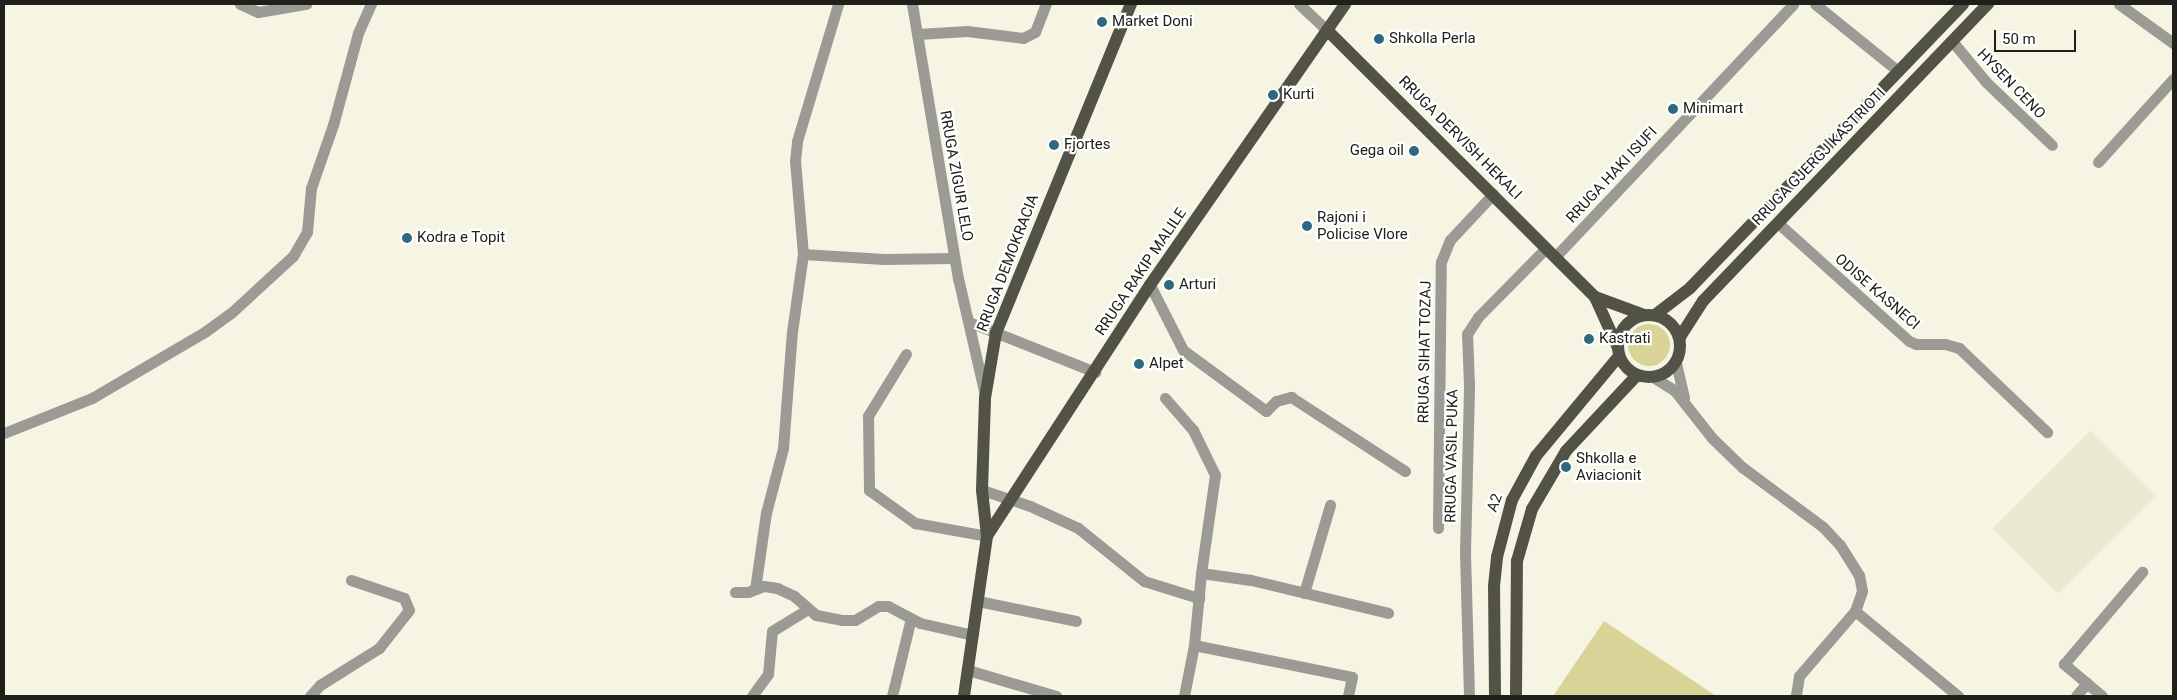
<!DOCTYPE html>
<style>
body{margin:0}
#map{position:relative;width:2177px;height:700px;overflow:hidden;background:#f6f5e4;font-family:Roboto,sans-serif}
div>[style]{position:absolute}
.built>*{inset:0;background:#ece9d2;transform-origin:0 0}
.green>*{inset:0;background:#d9d397}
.round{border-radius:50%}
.minor>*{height:11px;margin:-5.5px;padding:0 5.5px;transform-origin:5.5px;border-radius:5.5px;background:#9b9a94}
.major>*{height:12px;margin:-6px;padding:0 6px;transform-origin:6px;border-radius:6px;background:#535247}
.major>.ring{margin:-6px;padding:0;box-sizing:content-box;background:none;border:12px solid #535247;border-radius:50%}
.dots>*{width:14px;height:14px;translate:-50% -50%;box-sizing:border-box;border:2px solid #fff;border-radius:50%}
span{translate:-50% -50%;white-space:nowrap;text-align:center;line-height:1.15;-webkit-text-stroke:4.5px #fff;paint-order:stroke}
.poi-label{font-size:15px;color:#20201a}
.left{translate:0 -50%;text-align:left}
.right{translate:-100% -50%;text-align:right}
.street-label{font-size:15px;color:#20201a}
.frame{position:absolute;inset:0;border:5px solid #20201a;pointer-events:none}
.scale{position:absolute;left:1994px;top:30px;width:82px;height:22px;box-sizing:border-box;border:2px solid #20201a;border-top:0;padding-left:6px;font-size:15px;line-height:18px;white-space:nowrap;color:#20201a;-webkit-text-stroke:4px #fff;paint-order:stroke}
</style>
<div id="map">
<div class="built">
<i style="left:2090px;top:431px;width:92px;height:138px;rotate:45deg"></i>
</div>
<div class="green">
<i class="round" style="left:1628px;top:324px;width:42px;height:42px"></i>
<i style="clip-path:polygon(1604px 621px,1716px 696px,1553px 696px)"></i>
</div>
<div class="minor">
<i style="left:240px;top:4px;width:20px;rotate:24deg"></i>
<i style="left:258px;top:12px;width:49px;rotate:-9.5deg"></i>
<i style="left:912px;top:4px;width:278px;rotate:80.5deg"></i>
<i style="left:958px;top:278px;width:120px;rotate:77deg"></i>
<i style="left:1299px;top:4px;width:38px;rotate:43deg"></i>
<i style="left:1815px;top:4px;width:107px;rotate:38.9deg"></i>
<i style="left:2119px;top:4px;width:67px;rotate:35.8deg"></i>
<i style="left:918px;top:34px;width:49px;rotate:-3.5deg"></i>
<i style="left:967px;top:31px;width:56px;rotate:7.1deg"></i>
<i style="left:1023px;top:38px;width:13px;rotate:-27deg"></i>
<i style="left:1035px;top:32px;width:30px;rotate:-69deg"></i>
<i style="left:1952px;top:41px;width:53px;rotate:50.3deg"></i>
<i style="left:1986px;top:82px;width:91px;rotate:43.7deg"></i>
<i style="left:2098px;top:162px;width:112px;rotate:-47.9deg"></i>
<i style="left:1778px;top:223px;width:176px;rotate:42deg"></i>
<i style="left:1909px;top:341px;width:8px;rotate:23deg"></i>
<i style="left:1916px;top:344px;width:29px"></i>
<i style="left:1945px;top:344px;width:15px;rotate:16deg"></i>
<i style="left:1959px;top:348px;width:122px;rotate:43.7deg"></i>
<i style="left:803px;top:254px;width:81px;rotate:3.5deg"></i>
<i style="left:884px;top:259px;width:70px;rotate:-0.8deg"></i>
<i style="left:1555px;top:257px;width:347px;rotate:-46.7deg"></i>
<i style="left:1150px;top:285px;width:73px;rotate:63.1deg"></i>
<i style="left:1183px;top:350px;width:103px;rotate:36.3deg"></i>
<i style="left:1266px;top:411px;width:14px;rotate:-45deg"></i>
<i style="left:1276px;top:401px;width:16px;rotate:-15deg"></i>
<i style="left:1291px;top:397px;width:136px;rotate:33deg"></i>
<i style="left:969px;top:322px;width:136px;rotate:21.6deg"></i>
<i style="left:906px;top:354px;width:73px;rotate:121.5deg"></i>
<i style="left:868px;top:416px;width:74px;rotate:89.2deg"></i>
<i style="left:869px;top:490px;width:57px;rotate:35.7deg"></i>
<i style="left:915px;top:523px;width:73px;rotate:10.2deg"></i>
<i style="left:1676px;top:363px;width:36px;rotate:77deg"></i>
<i style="left:1653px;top:377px;width:26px;rotate:32deg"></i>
<i style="left:1675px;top:391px;width:60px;rotate:51.8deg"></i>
<i style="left:1712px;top:438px;width:42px;rotate:44deg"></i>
<i style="left:1742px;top:467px;width:101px;rotate:36.5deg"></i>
<i style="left:1823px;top:527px;width:25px;rotate:47deg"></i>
<i style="left:1840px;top:545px;width:36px;rotate:58deg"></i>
<i style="left:1859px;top:575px;width:16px;rotate:79deg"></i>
<i style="left:1862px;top:591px;width:21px;rotate:109deg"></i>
<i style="left:1855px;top:611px;width:86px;rotate:130.7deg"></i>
<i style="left:1799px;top:676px;width:20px;rotate:99deg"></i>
<i style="left:1165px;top:398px;width:43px;rotate:48.8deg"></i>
<i style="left:1193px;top:430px;width:50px;rotate:63.9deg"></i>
<i style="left:1215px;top:475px;width:99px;rotate:98.1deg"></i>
<i style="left:4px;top:433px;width:95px;rotate:-21.7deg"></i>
<i style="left:92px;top:398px;width:132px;rotate:-30.4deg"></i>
<i style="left:206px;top:331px;width:31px;rotate:-36deg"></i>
<i style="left:231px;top:313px;width:84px;rotate:-42.6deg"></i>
<i style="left:293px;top:256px;width:28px;rotate:-60deg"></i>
<i style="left:307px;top:232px;width:44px;rotate:-84.8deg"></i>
<i style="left:311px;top:188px;width:67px;rotate:-70.8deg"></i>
<i style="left:333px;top:125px;width:95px;rotate:-74.8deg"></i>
<i style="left:358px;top:33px;width:32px;rotate:-66deg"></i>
<i style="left:982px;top:490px;width:51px;rotate:18.4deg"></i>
<i style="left:1030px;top:506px;width:53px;rotate:24.6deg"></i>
<i style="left:1078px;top:528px;width:85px;rotate:38.8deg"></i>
<i style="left:1144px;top:581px;width:58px;rotate:17.2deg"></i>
<i style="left:1438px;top:528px;width:266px;rotate:-89.4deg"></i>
<i style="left:1441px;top:262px;width:24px;rotate:-68deg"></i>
<i style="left:1450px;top:240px;width:63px;rotate:-46.9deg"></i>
<i style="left:755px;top:589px;width:77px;rotate:-81.8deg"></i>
<i style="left:766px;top:513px;width:67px;rotate:-75.3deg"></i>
<i style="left:783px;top:448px;width:116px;rotate:-85.6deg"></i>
<i style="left:792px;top:332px;width:79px;rotate:-82deg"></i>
<i style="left:803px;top:254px;width:93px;rotate:-94.9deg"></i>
<i style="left:795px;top:161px;width:20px;rotate:-84deg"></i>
<i style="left:797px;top:141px;width:143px;rotate:-73.3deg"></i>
<i style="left:735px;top:592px;width:13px"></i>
<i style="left:748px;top:592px;width:17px;rotate:-21deg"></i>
<i style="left:764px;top:586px;width:13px;rotate:9deg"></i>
<i style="left:777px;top:588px;width:19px;rotate:25deg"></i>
<i style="left:794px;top:596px;width:29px;rotate:41deg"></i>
<i style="left:816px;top:615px;width:26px;rotate:11deg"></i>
<i style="left:842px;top:620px;width:13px"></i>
<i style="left:855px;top:620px;width:27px;rotate:-31deg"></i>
<i style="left:878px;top:606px;width:10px"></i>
<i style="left:888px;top:606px;width:36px;rotate:28deg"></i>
<i style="left:920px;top:623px;width:54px;rotate:12.8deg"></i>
<i style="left:1304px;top:593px;width:92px;rotate:-73.5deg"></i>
<i style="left:978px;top:601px;width:100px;rotate:11.5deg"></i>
<i style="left:1855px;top:611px;width:134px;rotate:39.5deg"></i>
<i style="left:1194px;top:645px;width:161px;rotate:11.4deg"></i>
<i style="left:1352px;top:677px;width:19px;rotate:102deg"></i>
<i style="left:968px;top:670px;width:92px;rotate:16.5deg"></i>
<i style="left:310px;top:696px;width:15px;rotate:-48deg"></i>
<i style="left:320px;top:685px;width:70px;rotate:-32.1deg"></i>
<i style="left:379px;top:648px;width:48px;rotate:-51.7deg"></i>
<i style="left:409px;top:610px;width:13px;rotate:-113deg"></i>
<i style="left:404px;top:598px;width:56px;rotate:-161.2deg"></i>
<i style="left:752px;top:696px;width:27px;rotate:-54deg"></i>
<i style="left:768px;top:674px;width:43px;rotate:-84.7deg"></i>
<i style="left:772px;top:631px;width:42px;rotate:-31.4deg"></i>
<i style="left:892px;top:696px;width:80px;rotate:-76.3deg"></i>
<i style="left:1184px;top:696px;width:52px;rotate:-78.9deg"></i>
<i style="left:1194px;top:645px;width:72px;rotate:-84.4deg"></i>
<i style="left:1201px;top:573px;width:50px;rotate:8deg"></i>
<i style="left:1251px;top:580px;width:141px;rotate:13.5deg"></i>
<i style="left:1469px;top:696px;width:144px;rotate:-91.6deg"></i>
<i style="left:1465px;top:552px;width:167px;rotate:-88.6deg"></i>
<i style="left:1469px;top:385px;width:51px;rotate:-92.2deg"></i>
<i style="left:1467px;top:334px;width:20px;rotate:-57deg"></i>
<i style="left:1478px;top:317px;width:97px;rotate:-45.4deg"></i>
<i style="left:2076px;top:696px;width:17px;rotate:-50deg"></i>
<i style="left:2102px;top:696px;width:50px;rotate:-139.9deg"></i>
<i style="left:2064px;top:664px;width:121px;rotate:-49.7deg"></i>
</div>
<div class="major">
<i style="left:1327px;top:30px;width:378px;rotate:44.9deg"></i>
<i style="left:1595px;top:297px;width:56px;rotate:65.7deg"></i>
<i style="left:1595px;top:297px;width:52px;rotate:20.2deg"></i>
<i class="ring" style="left:1618px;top:315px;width:50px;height:50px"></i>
<i style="left:1655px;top:315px;width:44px;rotate:-37.6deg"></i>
<i style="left:1690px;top:288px;width:394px;rotate:-46.1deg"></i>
<i style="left:1680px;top:337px;width:43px;rotate:-57.4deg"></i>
<i style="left:1703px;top:301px;width:412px;rotate:-46.2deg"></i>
<i style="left:987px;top:536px;width:299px;rotate:-57deg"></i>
<i style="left:1150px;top:285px;width:342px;rotate:-55.2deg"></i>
<i style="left:964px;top:696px;width:162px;rotate:-81.8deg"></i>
<i style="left:987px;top:536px;width:46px;rotate:-96.2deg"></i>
<i style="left:982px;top:490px;width:92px;rotate:-88.1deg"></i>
<i style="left:985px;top:398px;width:66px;rotate:-80.4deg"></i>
<i style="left:996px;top:333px;width:356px;rotate:-67.7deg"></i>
<i style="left:1495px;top:696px;width:110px;rotate:-90.5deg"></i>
<i style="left:1494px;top:586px;width:29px;rotate:-84deg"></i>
<i style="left:1497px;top:557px;width:59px;rotate:-75.3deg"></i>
<i style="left:1512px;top:500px;width:50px;rotate:-61.4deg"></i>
<i style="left:1536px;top:456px;width:130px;rotate:-50.3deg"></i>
<i style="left:1516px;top:696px;width:135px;rotate:-89.6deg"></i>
<i style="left:1517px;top:561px;width:54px;rotate:-73.9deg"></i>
<i style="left:1532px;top:509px;width:67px;rotate:-59.6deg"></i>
<i style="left:1566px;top:451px;width:104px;rotate:-46.9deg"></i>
</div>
<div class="dots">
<i style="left:1102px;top:22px;background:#2e6981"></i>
<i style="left:1379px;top:39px;background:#2e6981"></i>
<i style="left:1273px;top:95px;background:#2e6981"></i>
<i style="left:1673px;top:109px;background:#2e6981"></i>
<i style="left:1054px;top:145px;background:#2e6981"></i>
<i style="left:1414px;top:151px;background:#2e6981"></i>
<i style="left:1307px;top:226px;background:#2e6981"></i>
<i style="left:407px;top:238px;background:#2e6981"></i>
<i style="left:1169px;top:285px;background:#2e6981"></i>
<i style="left:1589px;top:339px;background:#2e6981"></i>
<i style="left:1139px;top:364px;background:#2e6981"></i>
<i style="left:1566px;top:467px;background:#2e6981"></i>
</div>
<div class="poi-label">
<span class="left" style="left:1112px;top:22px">Market Doni</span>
<span class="left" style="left:1389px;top:39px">Shkolla Perla</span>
<span class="left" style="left:1283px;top:95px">Kurti</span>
<span class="left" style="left:1683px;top:109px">Minimart</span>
<span class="left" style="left:1064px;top:145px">Fjortes</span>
<span class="right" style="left:1404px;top:151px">Gega oil</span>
<span class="left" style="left:1317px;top:226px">Rajoni i<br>Policise Vlore</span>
<span class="left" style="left:417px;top:238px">Kodra e Topit</span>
<span class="left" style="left:1179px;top:285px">Arturi</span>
<span class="left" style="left:1599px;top:339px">Kastrati</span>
<span class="left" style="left:1149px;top:364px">Alpet</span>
<span class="left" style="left:1576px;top:467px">Shkolla e<br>Aviacionit</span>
</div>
<div class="street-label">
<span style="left:2011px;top:84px;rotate:46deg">HYSEN CENO</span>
<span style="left:1460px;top:138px;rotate:45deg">RRUGA DERVISH HEKALI</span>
<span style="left:1819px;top:157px;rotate:-46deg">RRUGA GJERGJ KASTRIOTI</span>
<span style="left:1612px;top:175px;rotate:-47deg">RRUGA HAKI ISUFI</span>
<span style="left:956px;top:176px;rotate:80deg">RRUGA ZIGUR LELO</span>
<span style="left:1008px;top:263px;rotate:-69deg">RRUGA DEMOKRACIA</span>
<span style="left:1141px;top:272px;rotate:-56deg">RRUGA RAKIP MALILE</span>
<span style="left:1877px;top:292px;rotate:41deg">ODISE KASNECI</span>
<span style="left:1425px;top:352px;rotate:-89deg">RRUGA SIHAT TOZAJ</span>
<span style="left:1452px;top:456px;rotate:-89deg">RRUGA VASIL PUKA</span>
<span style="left:1495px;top:503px;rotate:-70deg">A2</span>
</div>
<div class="frame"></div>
<div class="scale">50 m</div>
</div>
